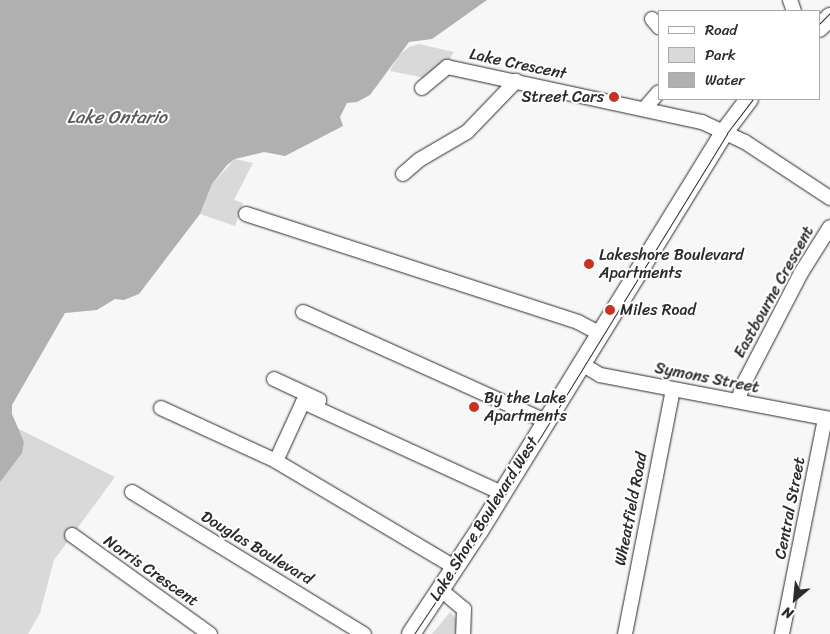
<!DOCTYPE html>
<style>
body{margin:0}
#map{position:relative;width:830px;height:634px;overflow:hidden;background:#f7f7f7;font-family:Sriracha,sans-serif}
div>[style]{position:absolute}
.green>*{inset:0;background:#d9d9d9}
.water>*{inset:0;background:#b0b0b0}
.roads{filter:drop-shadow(0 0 1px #2b2b2b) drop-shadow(0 0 1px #2b2b2b)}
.minor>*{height:14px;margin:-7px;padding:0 7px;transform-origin:7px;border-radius:7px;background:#fff}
.major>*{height:18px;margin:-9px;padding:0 9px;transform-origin:9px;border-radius:9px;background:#fff}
.tram>*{height:1px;margin:-0.5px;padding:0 0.5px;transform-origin:0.5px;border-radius:0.5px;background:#2b2b2b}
.dots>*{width:14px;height:14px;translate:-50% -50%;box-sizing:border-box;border:2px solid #fff;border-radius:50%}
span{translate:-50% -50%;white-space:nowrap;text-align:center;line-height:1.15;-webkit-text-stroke:4px #fff;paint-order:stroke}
.street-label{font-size:16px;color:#2b2b2b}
.poi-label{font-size:16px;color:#2b2b2b}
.right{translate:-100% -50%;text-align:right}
.left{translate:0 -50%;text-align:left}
.water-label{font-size:18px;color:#5a5a5a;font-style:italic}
.legend{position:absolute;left:658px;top:10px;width:162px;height:90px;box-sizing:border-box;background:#fff;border:1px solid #aaa;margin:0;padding:6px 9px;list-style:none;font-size:15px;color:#2b2b2b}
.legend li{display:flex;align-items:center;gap:10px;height:25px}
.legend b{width:25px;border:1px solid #aaa}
.north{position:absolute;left:770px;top:574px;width:50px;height:50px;-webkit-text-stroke:4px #fff;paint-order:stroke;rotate:208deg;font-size:14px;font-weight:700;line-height:20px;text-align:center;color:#2b2b2b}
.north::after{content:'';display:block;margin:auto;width:18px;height:22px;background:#2b2b2b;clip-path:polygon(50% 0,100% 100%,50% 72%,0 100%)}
</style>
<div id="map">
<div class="green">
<i style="clip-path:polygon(419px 44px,454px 52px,436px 80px,390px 71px,398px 56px,409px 47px)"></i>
<i style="clip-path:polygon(235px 159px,253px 163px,234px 200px,243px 203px,235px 226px,200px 214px,212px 184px)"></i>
<i style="clip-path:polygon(17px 428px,115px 477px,54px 560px,40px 613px,28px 634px,0 634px,0 482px,24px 442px)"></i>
<i style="clip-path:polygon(450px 612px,457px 619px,455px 634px,432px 634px)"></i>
</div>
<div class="water">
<i style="clip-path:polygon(0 0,487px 0,432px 39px,409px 42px,370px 95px,357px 102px,347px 103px,340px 117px,343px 126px,285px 156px,264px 152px,235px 159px,227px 165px,212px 184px,200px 214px,139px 294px,124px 300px,115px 299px,97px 310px,65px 313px,12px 405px,12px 414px,24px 442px,22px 453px,0 482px)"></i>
</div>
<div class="roads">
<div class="minor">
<i style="left:790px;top:0;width:12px;rotate:70deg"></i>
<i style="left:652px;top:19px;width:11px;rotate:49deg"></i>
<i style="left:422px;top:88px;width:33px;rotate:-40deg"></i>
<i style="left:447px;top:67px;width:261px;rotate:12.2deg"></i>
<i style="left:702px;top:122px;width:47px;rotate:24.9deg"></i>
<i style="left:745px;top:142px;width:102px;rotate:33.4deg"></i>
<i style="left:645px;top:108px;width:21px;rotate:-49deg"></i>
<i style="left:403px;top:174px;width:21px;rotate:-41deg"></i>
<i style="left:419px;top:160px;width:56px;rotate:-30.3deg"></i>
<i style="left:467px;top:132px;width:71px;rotate:-46.1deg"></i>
<i style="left:246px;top:214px;width:349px;rotate:18deg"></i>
<i style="left:578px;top:322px;width:24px;rotate:28deg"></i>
<i style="left:303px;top:312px;width:266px;rotate:24.2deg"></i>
<i style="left:580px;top:363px;width:23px;rotate:31deg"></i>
<i style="left:600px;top:375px;width:234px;rotate:10.8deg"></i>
<i style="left:274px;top:379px;width:50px;rotate:25deg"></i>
<i style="left:738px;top:401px;width:17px;rotate:-73deg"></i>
<i style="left:743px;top:385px;width:126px;rotate:-62.6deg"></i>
<i style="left:801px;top:273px;width:54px;rotate:-57.8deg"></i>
<i style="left:161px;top:408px;width:127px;rotate:24.7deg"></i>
<i style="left:132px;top:492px;width:272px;rotate:31.5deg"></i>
<i style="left:72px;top:535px;width:170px;rotate:35.7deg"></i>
<i style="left:456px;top:568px;width:209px;rotate:-149.3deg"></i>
<i style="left:276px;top:461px;width:65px;rotate:-65.4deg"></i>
<i style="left:303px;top:402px;width:219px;rotate:24.6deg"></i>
<i style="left:441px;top:590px;width:30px;rotate:40deg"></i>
<i style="left:464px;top:609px;width:25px;rotate:92deg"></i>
<i style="left:625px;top:634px;width:249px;rotate:-78.9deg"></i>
<i style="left:782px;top:634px;width:220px;rotate:-78.7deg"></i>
</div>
<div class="major">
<i style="left:819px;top:28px;width:16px;rotate:-45deg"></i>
<i style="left:411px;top:634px;width:123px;rotate:-56.6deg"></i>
<i style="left:479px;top:531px;width:470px;rotate:-58.4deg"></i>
<i style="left:725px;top:131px;width:40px;rotate:-53deg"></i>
</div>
</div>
<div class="tram">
<i style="left:819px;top:24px;width:16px;rotate:-45deg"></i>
<i style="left:414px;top:634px;width:123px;rotate:-56.3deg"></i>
<i style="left:482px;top:532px;width:468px;rotate:-58.4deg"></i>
<i style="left:727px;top:133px;width:43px;rotate:-52.6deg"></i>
</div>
<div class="dots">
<i style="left:614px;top:97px;background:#c8321e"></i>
<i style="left:589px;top:264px;background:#c8321e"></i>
<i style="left:610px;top:310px;background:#c8321e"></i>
<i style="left:474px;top:407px;background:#c8321e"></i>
</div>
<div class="street-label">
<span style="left:518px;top:64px;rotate:12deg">Lake Crescent</span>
<span style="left:774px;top:292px;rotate:-61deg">Eastbourne Crescent</span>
<span style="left:707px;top:378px;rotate:11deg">Symons Street</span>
<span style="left:790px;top:508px;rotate:-79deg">Central Street</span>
<span style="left:631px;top:509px;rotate:-79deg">Wheatfield Road</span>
<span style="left:484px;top:519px;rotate:-58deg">Lake Shore Boulevard West</span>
<span style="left:257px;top:548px;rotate:31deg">Douglas Boulevard</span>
<span style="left:151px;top:571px;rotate:35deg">Norris Crescent</span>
</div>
<div class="poi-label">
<span class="right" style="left:604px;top:97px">Street Cars</span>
<span class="left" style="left:599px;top:264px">Lakeshore Boulevard<br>Apartments</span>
<span class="left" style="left:620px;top:310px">Miles Road</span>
<span class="left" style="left:484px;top:407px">By the Lake<br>Apartments</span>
</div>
<div class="water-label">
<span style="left:117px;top:117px">Lake Ontario</span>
</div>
<ul class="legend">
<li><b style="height:6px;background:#fff"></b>Road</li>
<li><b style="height:14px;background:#d9d9d9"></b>Park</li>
<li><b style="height:14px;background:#b0b0b0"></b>Water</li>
</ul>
<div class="north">N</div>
</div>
